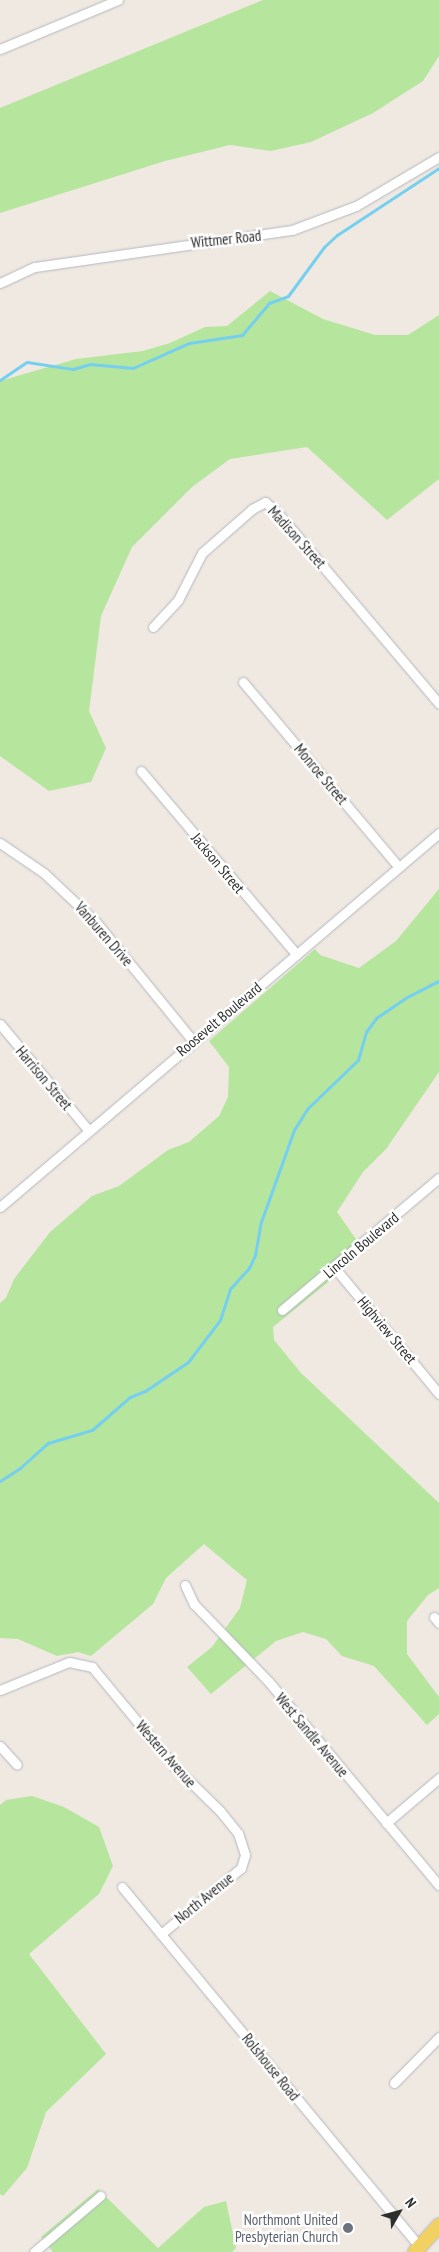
<!DOCTYPE html>
<style>
body{margin:0}
#map{position:relative;width:439px;height:2252px;overflow:hidden;background:#efe9e1;font-family:"PT Sans Narrow",sans-serif}
div>[style]{position:absolute}
.green>*{inset:0;background:#b6e59e}
.stream>*{height:3px;margin:-1.5px;padding:0 1.5px;transform-origin:1.5px;border-radius:1.5px;background:#75cff0}
.roads{filter:drop-shadow(0 0 1px #b4b7c1) drop-shadow(0 0 1px #b4b7c1)}
.street>*{height:9px;margin:-4.5px;padding:0 4.5px;transform-origin:4.5px;border-radius:4.5px;background:#fff}
.primary>*{height:14px;margin:-7px;padding:0 7px;transform-origin:7px;border-radius:7px;background:#f2d163}
.dots>*{width:14px;height:14px;translate:-50% -50%;box-sizing:border-box;border:2px solid #fff;border-radius:50%}
span{translate:-50% -50%;white-space:nowrap;text-align:center;line-height:1.15;-webkit-text-stroke:5px #fff;paint-order:stroke}
.street-label{font-size:15px;color:#2e2e2e}
.worship-label{font-size:15px;color:#5b616d}
.right{translate:-100% -50%;text-align:right}
.north{position:absolute;left:374px;top:2187px;width:50px;height:50px;-webkit-text-stroke:4px #fff;paint-order:stroke;rotate:52deg;font-size:14px;font-weight:700;line-height:20px;text-align:center;color:#2e2e2e}
.north::after{content:'';display:block;margin:auto;width:18px;height:22px;background:#2e2e2e;clip-path:polygon(50% 0,100% 100%,50% 72%,0 100%)}
</style>
<div id="map">
<div class="green">
<i style="clip-path:polygon(263px 0,439px 0,439px 56px,423px 81px,373px 113px,311px 142px,271px 151px,230px 145px,165px 161px,0 213px,0 108px)"></i>
<i style="clip-path:polygon(270px 291px,323px 319px,375px 335px,408px 335px,439px 315px,439px 479px,387px 520px,307px 447px,230px 459px,192px 487px,132px 547px,101px 616px,89px 711px,106px 748px,91px 782px,49px 791px,0 756px,0 381px,76px 359px,143px 351px,170px 343px,205px 327px,227px 326px)"></i>
<i style="clip-path:polygon(439px 889px,439px 1072px,386px 1149px,363px 1172px,337px 1212px,365px 1252px,273px 1327px,274px 1340px,301px 1373px,439px 1503px,439px 1588px,428px 1595px,407px 1621px,407px 1654px,439px 1697px,439px 1714px,427px 1725px,374px 1666px,342px 1656px,326px 1639px,303px 1632px,276px 1641px,211px 1694px,187px 1667px,212px 1647px,240px 1608px,247px 1580px,204px 1544px,166px 1578px,153px 1604px,91px 1656px,78px 1652px,57px 1656px,18px 1639px,0 1638px,0 1303px,6px 1298px,14px 1279px,50px 1232px,92px 1196px,119px 1186px,168px 1150px,189px 1142px,219px 1116px,228px 1097px,229px 1067px,209px 1041px,315px 949px,320px 955px,359px 968px,396px 941px)"></i>
<i style="clip-path:polygon(32px 1796px,64px 1807px,99px 1827px,113px 1866px,99px 1894px,29px 1954px,106px 2054px,46px 2112px,27px 2168px,3px 2196px,0 2194px,0 1805px,6px 1800px)"></i>
<i style="clip-path:polygon(98px 2189px,158px 2248px,204px 2207px,226px 2201px,236px 2248px,232px 2252px,53px 2252px,41px 2237px)"></i>
</div>
<div class="stream">
<i style="left:0;top:380px;width:32px;rotate:-34deg"></i>
<i style="left:27px;top:362px;width:47px;rotate:8.7deg"></i>
<i style="left:73px;top:369px;width:18px;rotate:-16deg"></i>
<i style="left:90px;top:364px;width:43px;rotate:5.3deg"></i>
<i style="left:133px;top:368px;width:61px;rotate:-24.1deg"></i>
<i style="left:189px;top:343px;width:54px;rotate:-8.6deg"></i>
<i style="left:242px;top:335px;width:42px;rotate:-49.8deg"></i>
<i style="left:269px;top:303px;width:20px;rotate:-20deg"></i>
<i style="left:288px;top:296px;width:61px;rotate:-53.7deg"></i>
<i style="left:324px;top:247px;width:18px;rotate:-43deg"></i>
<i style="left:337px;top:235px;width:122px;rotate:-33.3deg"></i>
<i style="left:0;top:1481px;width:24px;rotate:-33deg"></i>
<i style="left:20px;top:1468px;width:38px;rotate:-42deg"></i>
<i style="left:48px;top:1443px;width:46px;rotate:-16.5deg"></i>
<i style="left:92px;top:1430px;width:50px;rotate:-41deg"></i>
<i style="left:130px;top:1397px;width:16px;rotate:-22deg"></i>
<i style="left:145px;top:1391px;width:52px;rotate:-34deg"></i>
<i style="left:188px;top:1362px;width:53px;rotate:-52.7deg"></i>
<i style="left:220px;top:1320px;width:33px;rotate:-72deg"></i>
<i style="left:230px;top:1289px;width:28px;rotate:-48deg"></i>
<i style="left:249px;top:1268px;width:14px;rotate:-65deg"></i>
<i style="left:255px;top:1255px;width:34px;rotate:-80deg"></i>
<i style="left:261px;top:1222px;width:98px;rotate:-70.3deg"></i>
<i style="left:294px;top:1130px;width:25px;rotate:-58deg"></i>
<i style="left:307px;top:1109px;width:71px;rotate:-43.9deg"></i>
<i style="left:358px;top:1060px;width:29px;rotate:-74deg"></i>
<i style="left:366px;top:1032px;width:17px;rotate:-54deg"></i>
<i style="left:376px;top:1018px;width:37px;rotate:-34deg"></i>
<i style="left:407px;top:997px;width:36px;rotate:-27deg"></i>
</div>
<div class="roads">
<div class="street">
<i style="left:0;top:49px;width:128px;rotate:-22.6deg"></i>
<i style="left:0;top:283px;width:38px;rotate:-25deg"></i>
<i style="left:35px;top:267px;width:260px;rotate:-8.2deg"></i>
<i style="left:292px;top:230px;width:68px;rotate:-20.6deg"></i>
<i style="left:356px;top:206px;width:96px;rotate:-30.6deg"></i>
<i style="left:153px;top:627px;width:37px;rotate:-47deg"></i>
<i style="left:178px;top:600px;width:53px;rotate:-62.9deg"></i>
<i style="left:202px;top:553px;width:67px;rotate:-41.3deg"></i>
<i style="left:252px;top:509px;width:15px;rotate:-28deg"></i>
<i style="left:265px;top:502px;width:16px;rotate:40deg"></i>
<i style="left:277px;top:512px;width:251px;rotate:49.8deg"></i>
<i style="left:243px;top:682px;width:242px;rotate:49.9deg"></i>
<i style="left:141px;top:771px;width:240px;rotate:49.7deg"></i>
<i style="left:0;top:843px;width:53px;rotate:34.3deg"></i>
<i style="left:44px;top:873px;width:71px;rotate:43.3deg"></i>
<i style="left:96px;top:922px;width:154px;rotate:50.8deg"></i>
<i style="left:0;top:1024px;width:139px;rotate:50.2deg"></i>
<i style="left:0;top:1207px;width:577px;rotate:-40.43deg"></i>
<i style="left:334px;top:1267px;width:165px;rotate:50.4deg"></i>
<i style="left:282px;top:1310px;width:205px;rotate:-40.1deg"></i>
<i style="left:185px;top:1585px;width:21px;rotate:65deg"></i>
<i style="left:194px;top:1604px;width:108px;rotate:46.1deg"></i>
<i style="left:269px;top:1682px;width:265px;rotate:50.1deg"></i>
<i style="left:434px;top:1617px;width:8px;rotate:50deg"></i>
<i style="left:0;top:1690px;width:74px;rotate:-22.1deg"></i>
<i style="left:69px;top:1662px;width:24px;rotate:12deg"></i>
<i style="left:92px;top:1667px;width:131px;rotate:50.3deg"></i>
<i style="left:176px;top:1768px;width:62px;rotate:44.3deg"></i>
<i style="left:220px;top:1811px;width:28px;rotate:51deg"></i>
<i style="left:238px;top:1833px;width:23px;rotate:72deg"></i>
<i style="left:245px;top:1855px;width:14px;rotate:107deg"></i>
<i style="left:241px;top:1868px;width:104px;rotate:140.5deg"></i>
<i style="left:0;top:1746px;width:25px;rotate:48deg"></i>
<i style="left:386px;top:1823px;width:70px;rotate:-40.3deg"></i>
<i style="left:122px;top:1887px;width:467px;rotate:50.4deg"></i>
<i style="left:394px;top:2083px;width:64px;rotate:-45.6deg"></i>
<i style="left:34px;top:2252px;width:87px;rotate:-40.3deg"></i>
</div>
<div class="primary">
<i style="left:415px;top:2252px;width:36px;rotate:-48deg"></i>
</div>
</div>
<div class="dots">
<i style="left:348px;top:2228px;background:#6b7280"></i>
</div>
<div class="street-label">
<span style="left:226px;top:239px;rotate:-6deg">Wittmer Road</span>
<span style="left:297px;top:537px;rotate:48deg">Madison Street</span>
<span style="left:321px;top:774px;rotate:50deg">Monroe Street</span>
<span style="left:218px;top:863px;rotate:50deg">Jackson Street</span>
<span style="left:104px;top:934px;rotate:49deg">Vanburen Drive</span>
<span style="left:219px;top:1019px;rotate:-40deg">Roosevelt Boulevard</span>
<span style="left:44px;top:1078px;rotate:50deg">Harrison Street</span>
<span style="left:361px;top:1245px;rotate:-40deg">Lincoln Boulevard</span>
<span style="left:387px;top:1330px;rotate:50deg">Highview Street</span>
<span style="left:312px;top:1735px;rotate:50deg">West Sandle Avenue</span>
<span style="left:166px;top:1754px;rotate:49deg">Western Avenue</span>
<span style="left:204px;top:1898px;rotate:-39deg">North Avenue</span>
<span style="left:271px;top:2067px;rotate:51deg">Rolshouse Road</span>
</div>
<div class="worship-label">
<span class="right" style="left:338px;top:2228px">Northmont United<br>Presbyterian Church</span>
</div>
<div class="north">N</div>
</div>
